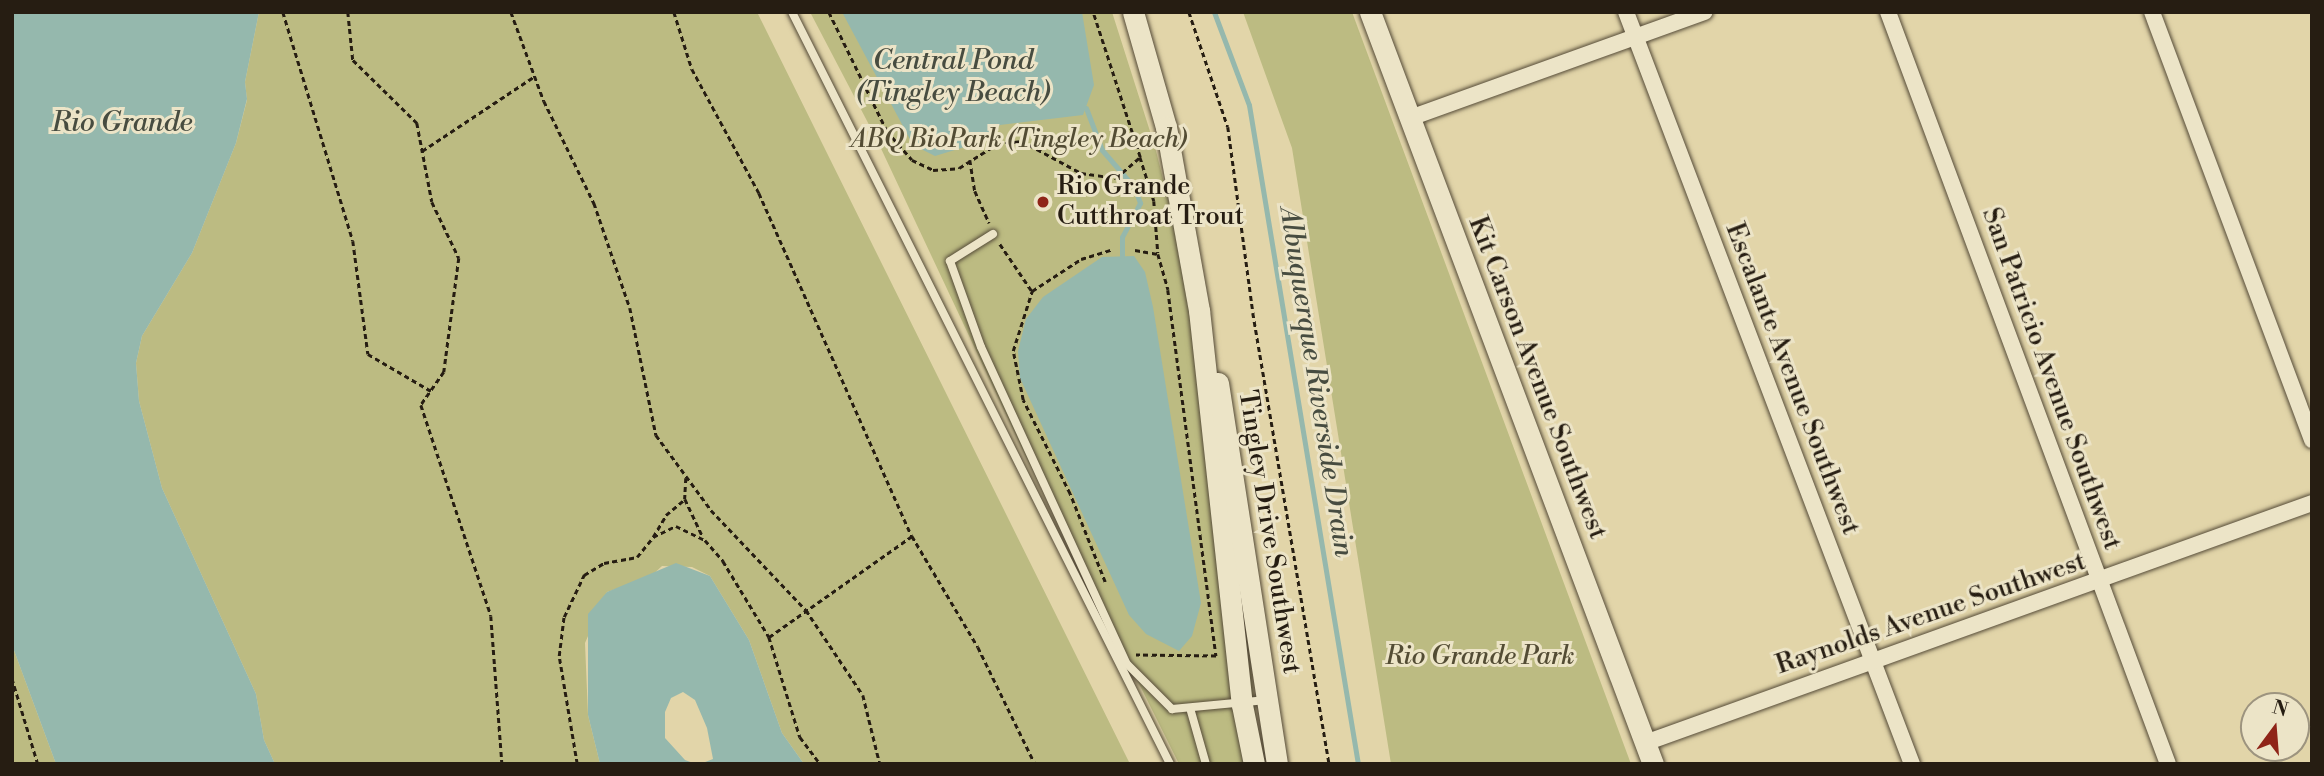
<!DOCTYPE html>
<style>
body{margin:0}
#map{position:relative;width:2324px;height:776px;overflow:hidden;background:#e2d5a9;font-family:"Libre Bodoni",serif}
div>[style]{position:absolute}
.green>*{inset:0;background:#bcbb82}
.water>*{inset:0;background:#95b8ad}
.stream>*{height:5px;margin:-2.5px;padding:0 2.5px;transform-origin:2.5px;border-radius:2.5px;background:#95b8ad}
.path>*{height:2.5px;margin-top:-1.25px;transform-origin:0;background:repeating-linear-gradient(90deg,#261d12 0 5px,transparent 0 8.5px)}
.roads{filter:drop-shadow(0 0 2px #554b38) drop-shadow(0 0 2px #554b38)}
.service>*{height:8px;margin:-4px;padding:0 4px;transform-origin:4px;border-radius:4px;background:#ece4c7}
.minor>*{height:16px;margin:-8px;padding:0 8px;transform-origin:8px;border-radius:8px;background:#ece4c7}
.tertiary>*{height:21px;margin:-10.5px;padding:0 10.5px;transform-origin:10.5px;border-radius:10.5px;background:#ece4c7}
.dots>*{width:19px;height:19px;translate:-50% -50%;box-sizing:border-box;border:4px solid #ece4c7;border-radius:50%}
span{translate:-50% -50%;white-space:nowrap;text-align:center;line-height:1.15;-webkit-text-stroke:6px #ece4c7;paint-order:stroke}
.park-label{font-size:26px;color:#534c34;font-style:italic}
.poi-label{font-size:26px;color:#261d12}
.left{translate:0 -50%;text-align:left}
.street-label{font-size:26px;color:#261d12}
.water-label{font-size:28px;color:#474c40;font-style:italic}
.frame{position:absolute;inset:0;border:14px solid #261d12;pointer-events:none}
.north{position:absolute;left:2240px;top:692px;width:70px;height:70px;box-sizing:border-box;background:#ece4c7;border:2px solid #9d947f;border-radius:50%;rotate:16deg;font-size:19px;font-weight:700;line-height:28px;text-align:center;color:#261d12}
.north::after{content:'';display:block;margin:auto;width:24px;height:32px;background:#8f2418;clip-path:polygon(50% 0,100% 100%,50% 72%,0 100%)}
</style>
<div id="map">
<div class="green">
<i style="clip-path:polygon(259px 12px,757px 12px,1130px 764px,804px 764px,782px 733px,749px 640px,710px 576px,692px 567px,662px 566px,649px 578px,607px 592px,585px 643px,588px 715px,600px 764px,275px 764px,264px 740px,256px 694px,162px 488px,139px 401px,136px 363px,142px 336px,192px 253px,236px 143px,247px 100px,245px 82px)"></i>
<i style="clip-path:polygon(810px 12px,1112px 12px,1155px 147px,1225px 425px,1261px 764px,1179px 764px,1025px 455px,877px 140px)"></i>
<i style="clip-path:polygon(1243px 12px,1352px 12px,1631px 764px,1391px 764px,1292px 148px)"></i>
<i style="clip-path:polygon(12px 645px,56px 764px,12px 764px)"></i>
</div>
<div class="water">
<i style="clip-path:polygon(12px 12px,259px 12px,245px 82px,247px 99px,236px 143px,192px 253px,142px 336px,136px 363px,139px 401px,162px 488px,256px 694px,264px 740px,275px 764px,56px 764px,12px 645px)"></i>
<i style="clip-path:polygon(842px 12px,1082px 12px,1094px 85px,1083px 115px,1000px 125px,968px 146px,935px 156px,913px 145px)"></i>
<i style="clip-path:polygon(1134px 256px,1145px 272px,1153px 307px,1201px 603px,1192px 636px,1179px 651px,1146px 634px,1129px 615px,1020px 378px,1018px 351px,1026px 319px,1043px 297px,1102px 257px)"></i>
<i style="clip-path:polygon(676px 563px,710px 576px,749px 640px,782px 733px,804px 764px,700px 764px,713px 759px,707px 728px,695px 700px,683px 692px,671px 698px,665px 712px,665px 738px,685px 760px,696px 764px,600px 764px,588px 715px,588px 614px,607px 592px)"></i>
</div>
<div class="stream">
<i style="left:1214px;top:12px;width:99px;rotate:69.4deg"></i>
<i style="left:1249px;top:105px;width:668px;rotate:80.61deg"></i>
<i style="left:1086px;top:108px;width:45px;rotate:69.1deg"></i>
<i style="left:1102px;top:150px;width:49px;rotate:49.1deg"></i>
<i style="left:1134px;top:187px;width:17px;rotate:69deg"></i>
<i style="left:1140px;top:203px;width:38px;rotate:118deg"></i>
<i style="left:1122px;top:237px;width:19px;rotate:90deg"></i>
</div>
<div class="path">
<i style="left:283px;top:12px;width:239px;rotate:73deg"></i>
<i style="left:353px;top:241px;width:114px;rotate:82.4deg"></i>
<i style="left:368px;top:354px;width:73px;rotate:30.4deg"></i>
<i style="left:348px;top:12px;width:48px;rotate:84.1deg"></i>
<i style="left:353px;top:60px;width:90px;rotate:44.5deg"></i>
<i style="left:417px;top:123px;width:80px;rotate:79.2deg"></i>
<i style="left:432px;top:202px;width:62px;rotate:64.3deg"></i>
<i style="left:459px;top:258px;width:115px;rotate:97.5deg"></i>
<i style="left:444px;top:372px;width:40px;rotate:124.9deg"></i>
<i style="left:421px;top:405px;width:222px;rotate:71.6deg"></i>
<i style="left:491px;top:616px;width:148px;rotate:85.7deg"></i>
<i style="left:511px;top:12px;width:95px;rotate:69.7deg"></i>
<i style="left:544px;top:101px;width:114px;rotate:63.9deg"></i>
<i style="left:594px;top:203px;width:111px;rotate:71.1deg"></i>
<i style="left:630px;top:308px;width:130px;rotate:78.4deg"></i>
<i style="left:656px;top:435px;width:93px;rotate:53.7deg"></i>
<i style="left:711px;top:510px;width:138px;rotate:46.5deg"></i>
<i style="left:806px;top:610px;width:102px;rotate:56.2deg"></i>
<i style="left:863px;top:695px;width:71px;rotate:76.2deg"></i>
<i style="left:674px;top:12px;width:60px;rotate:72.5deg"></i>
<i style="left:692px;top:69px;width:141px;rotate:61.6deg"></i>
<i style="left:759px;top:193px;width:376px;rotate:66deg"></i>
<i style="left:829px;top:12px;width:132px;rotate:64deg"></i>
<i style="left:887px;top:131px;width:38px;rotate:49deg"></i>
<i style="left:912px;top:160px;width:23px;rotate:25deg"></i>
<i style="left:933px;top:170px;width:26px;rotate:-4deg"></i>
<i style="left:959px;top:168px;width:45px;rotate:-32.3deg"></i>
<i style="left:997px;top:144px;width:25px;rotate:-7deg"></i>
<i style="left:1022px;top:141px;width:67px;rotate:28.5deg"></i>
<i style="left:1081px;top:173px;width:35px;rotate:8deg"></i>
<i style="left:1116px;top:178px;width:32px;rotate:-41deg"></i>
<i style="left:1140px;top:157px;width:152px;rotate:-108deg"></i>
<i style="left:1189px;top:12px;width:121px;rotate:71.3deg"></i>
<i style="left:1228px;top:127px;width:188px;rotate:82.3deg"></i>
<i style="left:1253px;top:313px;width:457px;rotate:80.4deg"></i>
<i style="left:422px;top:151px;width:136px;rotate:-33.6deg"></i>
<i style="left:1140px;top:157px;width:46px;rotate:72.3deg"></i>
<i style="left:1154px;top:201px;width:52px;rotate:85.6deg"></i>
<i style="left:970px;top:160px;width:31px;rotate:81deg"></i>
<i style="left:975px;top:191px;width:35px;rotate:66deg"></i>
<i style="left:1000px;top:244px;width:57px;rotate:55.8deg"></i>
<i style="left:1135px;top:250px;width:23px;rotate:10deg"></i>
<i style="left:1158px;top:254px;width:37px;rotate:74deg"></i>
<i style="left:1168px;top:290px;width:369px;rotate:82.5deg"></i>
<i style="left:1216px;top:656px;width:80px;rotate:-179.3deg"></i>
<i style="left:686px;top:478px;width:21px;rotate:93deg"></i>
<i style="left:685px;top:499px;width:42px;rotate:64.7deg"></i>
<i style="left:653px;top:537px;width:26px;rotate:-59deg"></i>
<i style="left:666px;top:515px;width:23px;rotate:-40deg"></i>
<i style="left:1105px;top:582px;width:95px;rotate:-111.7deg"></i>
<i style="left:1070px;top:494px;width:105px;rotate:-116.6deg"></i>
<i style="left:1023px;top:400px;width:50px;rotate:-101.5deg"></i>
<i style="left:1013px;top:351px;width:63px;rotate:-72.4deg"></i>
<i style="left:1032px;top:291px;width:59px;rotate:-33.1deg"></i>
<i style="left:1081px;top:259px;width:31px;rotate:-17deg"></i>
<i style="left:769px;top:637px;width:175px;rotate:-35.2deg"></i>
<i style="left:912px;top:536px;width:129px;rotate:59.3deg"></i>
<i style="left:978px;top:647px;width:130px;rotate:64deg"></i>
<i style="left:12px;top:678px;width:90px;rotate:73.2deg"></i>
<i style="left:577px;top:764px;width:109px;rotate:-99.5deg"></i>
<i style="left:559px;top:656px;width:39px;rotate:-83deg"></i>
<i style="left:564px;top:617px;width:47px;rotate:-64.5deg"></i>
<i style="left:584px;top:575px;width:23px;rotate:-31deg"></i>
<i style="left:604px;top:563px;width:34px;rotate:-10deg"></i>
<i style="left:637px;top:557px;width:26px;rotate:-51deg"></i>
<i style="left:653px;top:537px;width:25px;rotate:-26deg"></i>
<i style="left:676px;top:526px;width:32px;rotate:26deg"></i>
<i style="left:705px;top:540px;width:28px;rotate:49deg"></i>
<i style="left:723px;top:561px;width:89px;rotate:58.8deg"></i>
<i style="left:769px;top:637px;width:105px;rotate:72.8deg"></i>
<i style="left:800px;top:737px;width:34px;rotate:53deg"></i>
</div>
<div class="roads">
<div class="service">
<i style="left:792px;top:12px;width:842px;rotate:63.31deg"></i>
<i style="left:993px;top:234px;width:51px;rotate:147.9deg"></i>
<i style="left:950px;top:261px;width:91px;rotate:70.2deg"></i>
<i style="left:981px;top:347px;width:349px;rotate:65.3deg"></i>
<i style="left:1127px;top:664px;width:64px;rotate:45deg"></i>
<i style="left:1172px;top:709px;width:95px;rotate:-5.4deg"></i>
<i style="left:1190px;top:708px;width:58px;rotate:74.1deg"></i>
</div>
<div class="minor">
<i style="left:1626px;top:12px;width:805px;rotate:69.18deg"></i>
<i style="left:1888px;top:12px;width:802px;rotate:69.58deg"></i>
<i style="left:2152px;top:12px;width:457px;rotate:69.5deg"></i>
<i style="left:1410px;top:118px;width:313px;rotate:-19.8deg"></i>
<i style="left:1645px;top:743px;width:709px;rotate:-19.79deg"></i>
</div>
<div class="tertiary">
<i style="left:1133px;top:12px;width:120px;rotate:74deg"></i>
<i style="left:1166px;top:127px;width:186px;rotate:79.8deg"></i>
<i style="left:1199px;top:310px;width:397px;rotate:83.8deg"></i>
<i style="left:1242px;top:705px;width:60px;rotate:78.5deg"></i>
<i style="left:1370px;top:12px;width:803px;rotate:69.38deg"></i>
<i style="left:1218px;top:383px;width:386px;rotate:81.2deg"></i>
</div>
</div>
<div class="dots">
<i style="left:1043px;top:202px;background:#8f2418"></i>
</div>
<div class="park-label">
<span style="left:1019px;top:140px">ABQ BioPark (Tingley Beach)</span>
<span style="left:1480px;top:657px">Rio Grande Park</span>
</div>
<div class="poi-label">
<span class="left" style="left:1057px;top:202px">Rio Grande<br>Cutthroat Trout</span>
</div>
<div class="street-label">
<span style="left:1537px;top:378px;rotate:69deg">Kit Carson Avenue Southwest</span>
<span style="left:1792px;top:379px;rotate:69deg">Escalante Avenue Southwest</span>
<span style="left:2051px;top:379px;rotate:70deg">San Patricio Avenue Southwest</span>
<span style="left:1269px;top:532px;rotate:81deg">Tingley Drive Southwest</span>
<span style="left:1931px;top:614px;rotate:-19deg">Raynolds Avenue Southwest</span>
</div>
<div class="water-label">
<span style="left:953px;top:77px">Central Pond<br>(Tingley Beach)</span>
<span style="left:122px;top:123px">Rio Grande</span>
<span style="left:1316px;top:382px;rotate:81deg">Albuquerque Riverside Drain</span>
</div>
<div class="frame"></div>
<div class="north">N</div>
</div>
